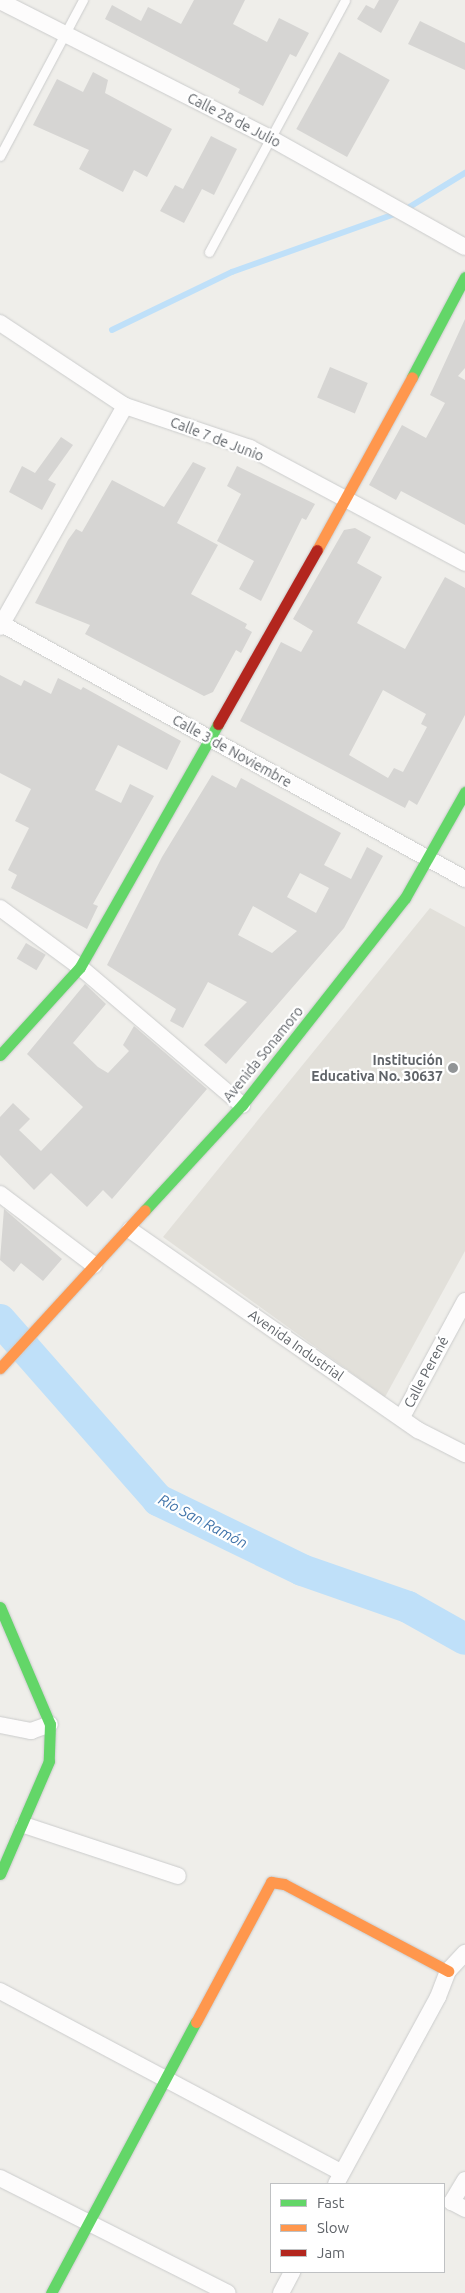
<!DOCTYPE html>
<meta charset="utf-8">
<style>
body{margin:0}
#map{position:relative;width:465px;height:2293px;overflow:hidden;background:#efeeea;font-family:Ubuntu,sans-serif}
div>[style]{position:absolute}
.education>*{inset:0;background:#e2e0da}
.stream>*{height:5.5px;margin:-2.75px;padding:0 2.75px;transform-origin:2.75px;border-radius:2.75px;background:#bfe0f9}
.river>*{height:32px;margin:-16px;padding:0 16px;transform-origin:16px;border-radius:16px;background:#bfe0f9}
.building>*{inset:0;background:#d6d5d3;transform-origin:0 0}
.roads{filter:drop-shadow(0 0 1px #cbcccc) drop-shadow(0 0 1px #cbcccc)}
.lane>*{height:9px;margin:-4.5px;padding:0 4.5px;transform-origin:4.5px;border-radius:4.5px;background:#fdfcfc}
.street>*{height:16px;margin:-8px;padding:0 8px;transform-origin:8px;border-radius:8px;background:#fdfcfc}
.fast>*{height:11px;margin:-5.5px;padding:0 5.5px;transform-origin:5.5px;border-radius:5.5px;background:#63d668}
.slow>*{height:11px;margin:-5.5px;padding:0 5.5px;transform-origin:5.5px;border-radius:5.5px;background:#ff974d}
.jam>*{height:11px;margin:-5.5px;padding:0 5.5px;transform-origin:5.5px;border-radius:5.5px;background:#b3261e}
.dots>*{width:14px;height:14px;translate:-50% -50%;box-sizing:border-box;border:2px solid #fff;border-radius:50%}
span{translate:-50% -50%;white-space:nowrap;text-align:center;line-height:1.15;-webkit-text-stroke:4.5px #fff;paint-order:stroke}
.street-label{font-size:14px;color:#5f6368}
.poi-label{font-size:14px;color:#5f6368;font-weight:700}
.right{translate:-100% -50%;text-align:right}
.water-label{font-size:15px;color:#4174aa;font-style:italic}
.legend{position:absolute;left:270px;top:2183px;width:175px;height:90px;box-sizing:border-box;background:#fff;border:1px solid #bfc1c3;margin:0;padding:6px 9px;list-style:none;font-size:15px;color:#5f6368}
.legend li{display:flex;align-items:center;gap:10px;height:25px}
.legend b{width:25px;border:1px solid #bfc1c3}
</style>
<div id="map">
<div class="education">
<i style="clip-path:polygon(430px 908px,465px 927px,465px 1251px,385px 1397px,163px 1237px)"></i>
</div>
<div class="stream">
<i style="left:112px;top:330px;width:133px;rotate:-25.8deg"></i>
<i style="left:232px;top:272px;width:182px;rotate:-19.6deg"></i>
<i style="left:403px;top:211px;width:73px;rotate:-31.5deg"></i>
</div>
<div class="river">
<i style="left:0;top:1320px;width:240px;rotate:48.7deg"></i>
<i style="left:158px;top:1500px;width:160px;rotate:25.9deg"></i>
<i style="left:302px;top:1570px;width:112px;rotate:19.2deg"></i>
<i style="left:408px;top:1607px;width:65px;rotate:29.3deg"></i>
</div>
<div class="building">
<i style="clip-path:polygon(194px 0,245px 0,233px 24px,267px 42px,279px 18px,309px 33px,296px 57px,290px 54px,263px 106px,238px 93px,240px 89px,105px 19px,112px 5px,141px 21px,148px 7px,181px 24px)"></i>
<i style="clip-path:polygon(379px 0,399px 0,381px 33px,357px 19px,366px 5px,374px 9px)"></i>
<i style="clip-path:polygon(420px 21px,465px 43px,465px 70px,408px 44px)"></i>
<i style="left:339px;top:52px;width:58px;height:88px;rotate:29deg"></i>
<i style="clip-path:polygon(93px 72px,108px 80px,105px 93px,172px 129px,147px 177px,134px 170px,123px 192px,79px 169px,89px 150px,33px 125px,57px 79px,83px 92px)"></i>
<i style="clip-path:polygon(211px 136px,237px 149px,214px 195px,202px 189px,184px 223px,160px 211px,175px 185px,183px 189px)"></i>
<i style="clip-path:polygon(465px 319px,465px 368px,458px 376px,465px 380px,465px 525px,401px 491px,396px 500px,369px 485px,402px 425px,426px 438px,445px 403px,430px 395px)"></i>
<i style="left:330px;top:367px;width:41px;height:33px;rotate:23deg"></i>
<i style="clip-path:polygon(61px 437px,73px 445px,48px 480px,56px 484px,42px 510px,9px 492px,22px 466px,35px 473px)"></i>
<i style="clip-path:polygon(193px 462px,206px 468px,177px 523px,218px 545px,191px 594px,247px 624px,245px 628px,252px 632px,241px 653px,236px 650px,213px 692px,204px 696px,85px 634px,90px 625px,35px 603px,68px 540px,76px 529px,82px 532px,112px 480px,164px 507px)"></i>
<i style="clip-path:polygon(237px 466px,315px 504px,306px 520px,302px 518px,261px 601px,239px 589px,254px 561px,217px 541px,241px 494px,227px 486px)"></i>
<i style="clip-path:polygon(evenodd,355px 528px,371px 537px,357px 563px,382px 577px,357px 623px,405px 649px,445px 577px,465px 588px,465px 715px,417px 805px,409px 800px,405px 808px,240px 721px,281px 642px,301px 652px,313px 631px,293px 619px,344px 530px,355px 528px,383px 690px,426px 714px,421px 724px,427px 727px,403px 772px,394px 768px,388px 778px,349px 755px,383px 690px)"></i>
<i style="clip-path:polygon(0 675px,21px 686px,24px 680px,51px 694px,58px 678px,81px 690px,83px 687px,181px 741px,167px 770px,118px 745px,95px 790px,121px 803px,130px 784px,154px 796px,93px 904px,98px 906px,87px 929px,11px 888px,17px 875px,8px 870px,29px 828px,15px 821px,31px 789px,0 773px)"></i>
<i style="clip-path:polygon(evenodd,212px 775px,236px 788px,241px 778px,341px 833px,324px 865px,351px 879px,367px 847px,383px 856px,344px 928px,226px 1064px,204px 1045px,247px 1002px,208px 982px,183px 1028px,170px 1021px,176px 1009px,107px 965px,162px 857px,212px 775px,300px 873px,329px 888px,316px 913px,287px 897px,300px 873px,212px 775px,253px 906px,297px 931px,272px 953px,238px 935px,253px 906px)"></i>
<i style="left:26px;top:943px;width:23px;height:18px;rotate:31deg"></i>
<i style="clip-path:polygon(85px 984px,106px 1004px,73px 1043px,98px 1067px,108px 1073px,129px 1051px,123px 1045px,134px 1026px,207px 1089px,112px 1199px,103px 1190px,87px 1207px,51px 1173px,34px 1190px,0 1155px,0 1117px,13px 1103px,30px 1119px,19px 1130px,41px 1151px,83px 1107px,27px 1054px)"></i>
<i style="clip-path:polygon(4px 1209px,62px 1259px,43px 1281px,21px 1263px,14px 1272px,0 1260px)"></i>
</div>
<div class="roads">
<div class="lane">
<i style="left:0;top:156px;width:177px;rotate:-62deg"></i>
<i style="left:209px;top:252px;width:286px;rotate:-61.6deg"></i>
</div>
<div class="street">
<i style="left:0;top:1px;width:303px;rotate:26.9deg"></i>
<i style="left:270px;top:138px;width:223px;rotate:29.2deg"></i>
<i style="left:0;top:323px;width:150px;rotate:33.6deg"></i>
<i style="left:125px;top:406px;width:132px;rotate:18.6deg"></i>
<i style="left:250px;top:448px;width:244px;rotate:28.1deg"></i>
<i style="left:0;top:623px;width:531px;rotate:28.83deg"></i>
<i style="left:0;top:627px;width:254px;rotate:-60.5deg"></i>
<i style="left:0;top:908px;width:99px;rotate:36.4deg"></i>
<i style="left:80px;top:967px;width:213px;rotate:40.4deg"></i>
<i style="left:0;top:1194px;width:118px;rotate:37.1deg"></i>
<i style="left:130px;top:1230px;width:351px;rotate:34.8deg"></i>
<i style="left:418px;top:1430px;width:53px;rotate:27.1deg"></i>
<i style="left:402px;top:1417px;width:132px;rotate:-61.5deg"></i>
<i style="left:0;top:1725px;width:32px;rotate:11deg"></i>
<i style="left:31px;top:1731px;width:20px;rotate:-20deg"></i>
<i style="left:24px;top:1825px;width:162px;rotate:18.3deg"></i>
<i style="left:0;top:1991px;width:387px;rotate:28deg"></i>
<i style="left:0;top:2178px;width:255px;rotate:26.8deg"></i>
<i style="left:465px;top:2180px;width:26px;rotate:121deg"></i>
<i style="left:452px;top:2202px;width:15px;rotate:28deg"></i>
<i style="left:336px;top:2184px;width:213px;rotate:-61.4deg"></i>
<i style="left:438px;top:1997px;width:28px;rotate:-69deg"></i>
<i style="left:448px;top:1971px;width:25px;rotate:-47deg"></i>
<i style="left:281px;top:2293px;width:24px;rotate:-62deg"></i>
</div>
<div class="fast">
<i style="left:412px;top:377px;width:113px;rotate:-62.1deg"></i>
<i style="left:0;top:1055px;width:119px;rotate:-47.7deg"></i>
<i style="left:80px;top:967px;width:279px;rotate:-60.4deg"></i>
<i style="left:145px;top:1210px;width:143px;rotate:-47.3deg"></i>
<i style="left:242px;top:1105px;width:263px;rotate:-51.8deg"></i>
<i style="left:405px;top:898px;width:122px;rotate:-60.5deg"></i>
<i style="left:0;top:1607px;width:127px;rotate:66.9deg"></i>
<i style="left:50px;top:1724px;width:37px;rotate:92deg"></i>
<i style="left:49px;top:1761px;width:123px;rotate:113.4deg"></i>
<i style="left:51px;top:2293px;width:307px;rotate:-61.9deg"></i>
</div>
<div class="slow">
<i style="left:317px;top:550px;width:197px;rotate:-61.2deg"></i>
<i style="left:0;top:1368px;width:214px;rotate:-47.5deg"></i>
<i style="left:196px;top:2022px;width:159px;rotate:-61.8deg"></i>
<i style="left:271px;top:1882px;width:13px;rotate:9deg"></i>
<i style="left:284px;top:1884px;width:186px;rotate:27.9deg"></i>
</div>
<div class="jam">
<i style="left:218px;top:724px;width:200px;rotate:-60.4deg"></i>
</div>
</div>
<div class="dots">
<i style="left:453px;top:1068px;background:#919496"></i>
</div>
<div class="street-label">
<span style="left:234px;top:120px;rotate:27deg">Calle 28 de Julio</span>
<span style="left:217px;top:439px;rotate:21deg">Calle 7 de Junio</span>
<span style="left:232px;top:751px;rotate:29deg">Calle 3 de Noviembre</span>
<span style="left:263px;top:1054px;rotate:-51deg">Avenida Sonamoro</span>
<span style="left:296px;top:1345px;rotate:35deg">Avenida Industrial</span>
<span style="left:426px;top:1372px;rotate:-62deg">Calle Perené</span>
</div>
<div class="poi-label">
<span class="right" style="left:443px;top:1068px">Institución<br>Educativa No. 30637</span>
</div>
<div class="water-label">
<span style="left:203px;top:1521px;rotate:28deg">Río San Ramón</span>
</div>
<ul class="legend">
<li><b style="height:6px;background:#63d668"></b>Fast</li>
<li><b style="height:6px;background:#ff974d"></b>Slow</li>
<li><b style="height:6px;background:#b3261e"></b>Jam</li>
</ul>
</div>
